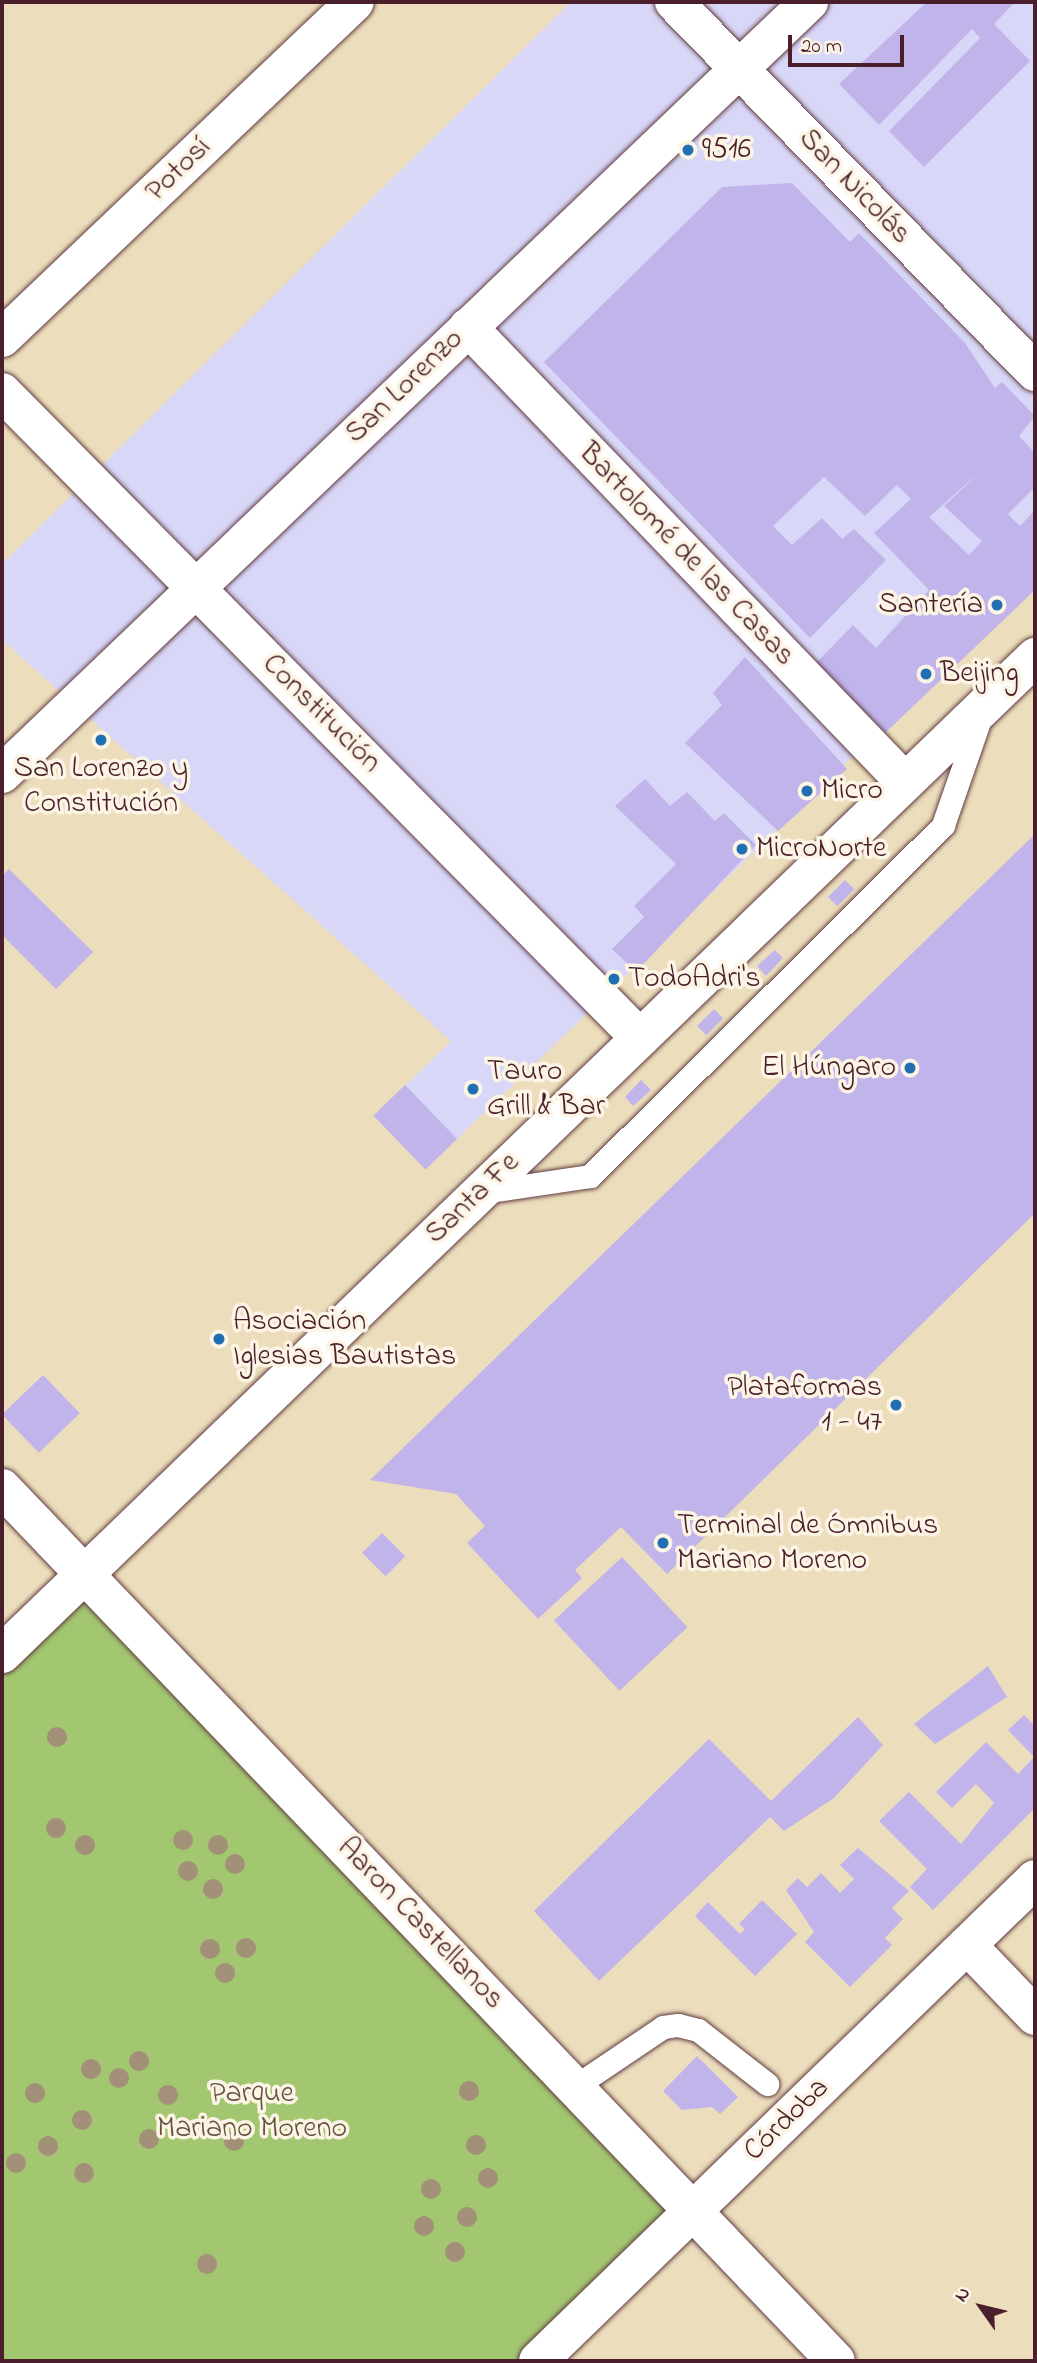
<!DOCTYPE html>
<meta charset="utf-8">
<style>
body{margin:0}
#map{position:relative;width:1037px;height:2363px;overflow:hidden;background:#ecdebc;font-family:"Indie Flower",sans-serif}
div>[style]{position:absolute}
.built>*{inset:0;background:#d8d7f8}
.green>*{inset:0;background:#a3c771}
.building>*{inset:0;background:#c0b4eb;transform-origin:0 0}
.roads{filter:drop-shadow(0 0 2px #623c41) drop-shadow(0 0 2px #623c41)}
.lane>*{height:23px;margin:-11.5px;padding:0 11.5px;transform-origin:11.5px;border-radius:11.5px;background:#fff}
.street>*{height:38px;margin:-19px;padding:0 19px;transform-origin:19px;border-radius:19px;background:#fff}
.secondary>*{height:38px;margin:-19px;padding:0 19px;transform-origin:19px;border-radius:19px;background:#fff}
.trees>*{width:20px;height:20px;margin:-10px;border-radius:50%;background:#a29078}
.dots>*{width:19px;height:19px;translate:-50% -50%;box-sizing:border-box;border:4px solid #fcf5e5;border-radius:50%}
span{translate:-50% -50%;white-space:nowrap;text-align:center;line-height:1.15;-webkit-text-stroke:7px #fcf5e5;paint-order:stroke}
.poi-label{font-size:30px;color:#4a1f2b}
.left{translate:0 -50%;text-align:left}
.right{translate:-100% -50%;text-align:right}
.street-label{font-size:30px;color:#4a1f2b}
.park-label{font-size:30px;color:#655140}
.frame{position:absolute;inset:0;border:4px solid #4a1f2b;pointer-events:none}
.north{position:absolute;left:946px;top:2272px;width:70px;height:70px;-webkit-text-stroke:5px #fcf5e5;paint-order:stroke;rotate:304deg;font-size:19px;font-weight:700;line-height:28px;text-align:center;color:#4a1f2b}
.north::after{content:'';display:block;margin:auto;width:24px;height:32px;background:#4a1f2b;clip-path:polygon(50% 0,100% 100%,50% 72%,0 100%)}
.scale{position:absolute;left:788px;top:35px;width:116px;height:32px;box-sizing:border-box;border:4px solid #4a1f2b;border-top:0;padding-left:9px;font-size:21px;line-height:24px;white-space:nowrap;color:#4a1f2b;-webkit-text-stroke:5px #fcf5e5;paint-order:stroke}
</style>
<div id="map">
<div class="built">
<i style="clip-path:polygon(571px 2px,1035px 2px,1035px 580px,426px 1169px,374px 1116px,451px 1041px,2px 640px,2px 564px)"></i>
</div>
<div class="green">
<i style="clip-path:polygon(84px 1574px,692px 2212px,538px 2361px,2px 2361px,2px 1654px)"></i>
</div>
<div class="building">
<i style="clip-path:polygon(927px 2px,1015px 2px,994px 24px,1030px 61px,924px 167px,889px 131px,980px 38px,972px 29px,879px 125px,839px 84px)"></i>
<i style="clip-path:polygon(evenodd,792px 183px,850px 242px,859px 233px,965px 343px,995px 388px,1002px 382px,1035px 416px,1019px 436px,1035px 453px,1035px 487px,1008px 514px,1020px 526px,1035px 510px,1035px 590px,885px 733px,815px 664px,853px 625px,876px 648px,929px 590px,874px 533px,911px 499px,897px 485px,865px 516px,824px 477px,773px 526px,792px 545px,822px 518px,842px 539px,854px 529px,886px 560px,810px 638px,544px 362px,722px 187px,792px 183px,982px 470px,944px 506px,982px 541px,969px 555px,929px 517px,982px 470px)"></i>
<i style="clip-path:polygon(745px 657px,847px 769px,778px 831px,685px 743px,722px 705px,713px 693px)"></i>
<i style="clip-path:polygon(645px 779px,670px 806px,687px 792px,715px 821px,724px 813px,756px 845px,636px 972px,612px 949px,644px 917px,634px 906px,676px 864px,615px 806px)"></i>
<i style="clip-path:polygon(1035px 834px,1035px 1213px,667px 1574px,621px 1527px,575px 1570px,582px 1578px,538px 1619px,467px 1543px,485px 1526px,456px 1494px,370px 1480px)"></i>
<i style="clip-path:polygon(9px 869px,93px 952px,56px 989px,2px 935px,2px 876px)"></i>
<i style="left:845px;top:880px;width:13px;height:24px;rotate:45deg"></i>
<i style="clip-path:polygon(775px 950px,783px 958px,766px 976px,757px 966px)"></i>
<i style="left:714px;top:1009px;width:13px;height:24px;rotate:45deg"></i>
<i style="clip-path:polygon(641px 1080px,651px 1090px,633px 1106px,625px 1097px)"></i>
<i style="left:405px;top:1085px;width:75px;height:44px;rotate:46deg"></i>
<i style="left:43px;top:1375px;width:53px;height:57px;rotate:46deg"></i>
<i style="left:382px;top:1533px;width:33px;height:28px;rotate:45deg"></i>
<i style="left:622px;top:1557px;width:96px;height:93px;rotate:47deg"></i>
<i style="clip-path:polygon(988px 1666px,1007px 1697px,935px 1744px,914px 1724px)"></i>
<i style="clip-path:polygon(1024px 1715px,1035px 1726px,1035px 1808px,933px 1910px,910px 1887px,927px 1869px,879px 1821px,909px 1792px,961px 1844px,994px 1803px,976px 1784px,952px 1808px,936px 1792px,986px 1742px,1018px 1774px,1034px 1757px,1008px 1730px)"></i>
<i style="clip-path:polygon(858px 1717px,883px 1745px,834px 1798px,784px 1831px,770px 1817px,599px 1981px,534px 1911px,709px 1739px,771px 1801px)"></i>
<i style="clip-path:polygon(858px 1848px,909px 1891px,892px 1908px,903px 1919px,885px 1938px,892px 1945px,850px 1987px,805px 1942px,814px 1932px,786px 1890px,798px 1878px,807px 1887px,821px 1873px,840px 1893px,854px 1879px,840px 1865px)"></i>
<i style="clip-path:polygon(762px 1900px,797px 1934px,755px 1976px,695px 1916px,708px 1902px,740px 1934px,745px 1929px,739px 1924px)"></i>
<i style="clip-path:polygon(697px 2056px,738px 2097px,720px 2114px,712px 2107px,682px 2110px,663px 2091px)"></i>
</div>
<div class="roads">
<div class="lane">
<i style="left:483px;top:1192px;width:108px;rotate:-8.5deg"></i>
<i style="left:590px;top:1176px;width:498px;rotate:-44.8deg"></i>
<i style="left:943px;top:825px;width:115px;rotate:-70.8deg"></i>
<i style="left:574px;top:2087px;width:107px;rotate:-34deg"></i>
<i style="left:663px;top:2027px;width:15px;rotate:-8deg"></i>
<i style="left:678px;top:2025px;width:21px;rotate:14deg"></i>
<i style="left:698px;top:2030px;width:88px;rotate:38deg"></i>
</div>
<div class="street">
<i style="left:468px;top:327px;width:631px;rotate:46.16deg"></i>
<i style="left:2px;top:338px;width:487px;rotate:-43.6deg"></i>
<i style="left:2px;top:392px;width:908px;rotate:45.36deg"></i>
<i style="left:2px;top:774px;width:1117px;rotate:-43.73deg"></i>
<i style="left:2px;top:1488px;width:1207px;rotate:46.31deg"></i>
<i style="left:967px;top:1945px;width:98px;rotate:46.2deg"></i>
</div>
<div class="secondary">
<i style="left:674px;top:2px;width:517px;rotate:45.71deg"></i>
<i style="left:2px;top:1654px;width:1436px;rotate:-43.98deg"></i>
<i style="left:538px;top:2361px;width:692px;rotate:-44.12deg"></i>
</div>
</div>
<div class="trees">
<i style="left:57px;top:1737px"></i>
<i style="left:56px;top:1828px"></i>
<i style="left:183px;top:1840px"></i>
<i style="left:85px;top:1845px"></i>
<i style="left:218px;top:1845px"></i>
<i style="left:235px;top:1864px"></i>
<i style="left:188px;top:1871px"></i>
<i style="left:213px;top:1889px"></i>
<i style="left:246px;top:1948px"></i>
<i style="left:210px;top:1949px"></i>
<i style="left:225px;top:1973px"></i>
<i style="left:139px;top:2061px"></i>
<i style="left:91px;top:2069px"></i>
<i style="left:119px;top:2078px"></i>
<i style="left:469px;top:2091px"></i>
<i style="left:35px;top:2093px"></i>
<i style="left:168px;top:2095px"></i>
<i style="left:82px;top:2120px"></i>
<i style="left:149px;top:2139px"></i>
<i style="left:234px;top:2141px"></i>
<i style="left:476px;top:2145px"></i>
<i style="left:48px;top:2146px"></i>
<i style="left:16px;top:2163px"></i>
<i style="left:84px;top:2173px"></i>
<i style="left:488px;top:2178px"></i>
<i style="left:431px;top:2189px"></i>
<i style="left:467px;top:2217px"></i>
<i style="left:424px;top:2226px"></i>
<i style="left:455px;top:2252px"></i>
<i style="left:207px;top:2264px"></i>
</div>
<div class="dots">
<i style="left:688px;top:150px;background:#1f6fb2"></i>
<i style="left:997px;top:605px;background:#1f6fb2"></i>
<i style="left:926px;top:674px;background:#1f6fb2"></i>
<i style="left:101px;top:740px;background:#1f6fb2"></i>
<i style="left:807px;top:791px;background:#1f6fb2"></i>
<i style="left:742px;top:849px;background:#1f6fb2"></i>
<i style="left:614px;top:979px;background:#1f6fb2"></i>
<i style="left:910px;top:1068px;background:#1f6fb2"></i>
<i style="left:473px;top:1089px;background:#1f6fb2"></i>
<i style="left:219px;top:1339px;background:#1f6fb2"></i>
<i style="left:896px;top:1405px;background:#1f6fb2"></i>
<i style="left:663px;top:1543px;background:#1f6fb2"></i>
</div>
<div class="poi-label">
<span class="left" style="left:702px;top:150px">9516</span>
<span class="right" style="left:983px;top:605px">Santería</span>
<span class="left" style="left:940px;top:674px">Beijing</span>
<span style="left:101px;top:786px">San Lorenzo y<br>Constitución</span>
<span class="left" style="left:821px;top:791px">Micro</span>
<span class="left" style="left:756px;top:849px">MicroNorte</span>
<span class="left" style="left:628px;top:979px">TodoAdri's</span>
<span class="right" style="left:896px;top:1068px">El Húngaro</span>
<span class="left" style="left:487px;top:1089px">Tauro<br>Grill &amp; Bar</span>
<span class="left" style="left:233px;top:1339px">Asociación<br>Iglesias Bautistas</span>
<span class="right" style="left:882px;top:1405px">Plataformas<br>1 - 47</span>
<span class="left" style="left:677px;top:1543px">Terminal de Ómnibus<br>Mariano Moreno</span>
</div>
<div class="street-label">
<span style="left:179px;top:170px;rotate:-44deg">Potosí</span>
<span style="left:854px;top:187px;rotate:46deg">San Nicolás</span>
<span style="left:405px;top:387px;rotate:-44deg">San Lorenzo</span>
<span style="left:686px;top:555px;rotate:46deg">Bartolomé de las Casas</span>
<span style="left:321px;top:714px;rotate:45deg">Constitución</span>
<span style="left:473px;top:1199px;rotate:-44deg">Santa Fe</span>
<span style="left:420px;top:1924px;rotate:46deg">Aaron Castellanos</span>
<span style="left:787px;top:2120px;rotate:-44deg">Córdoba</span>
</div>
<div class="park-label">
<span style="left:252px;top:2111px">Parque<br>Mariano Moreno</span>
</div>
<div class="frame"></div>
<div class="north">N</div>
<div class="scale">20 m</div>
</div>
